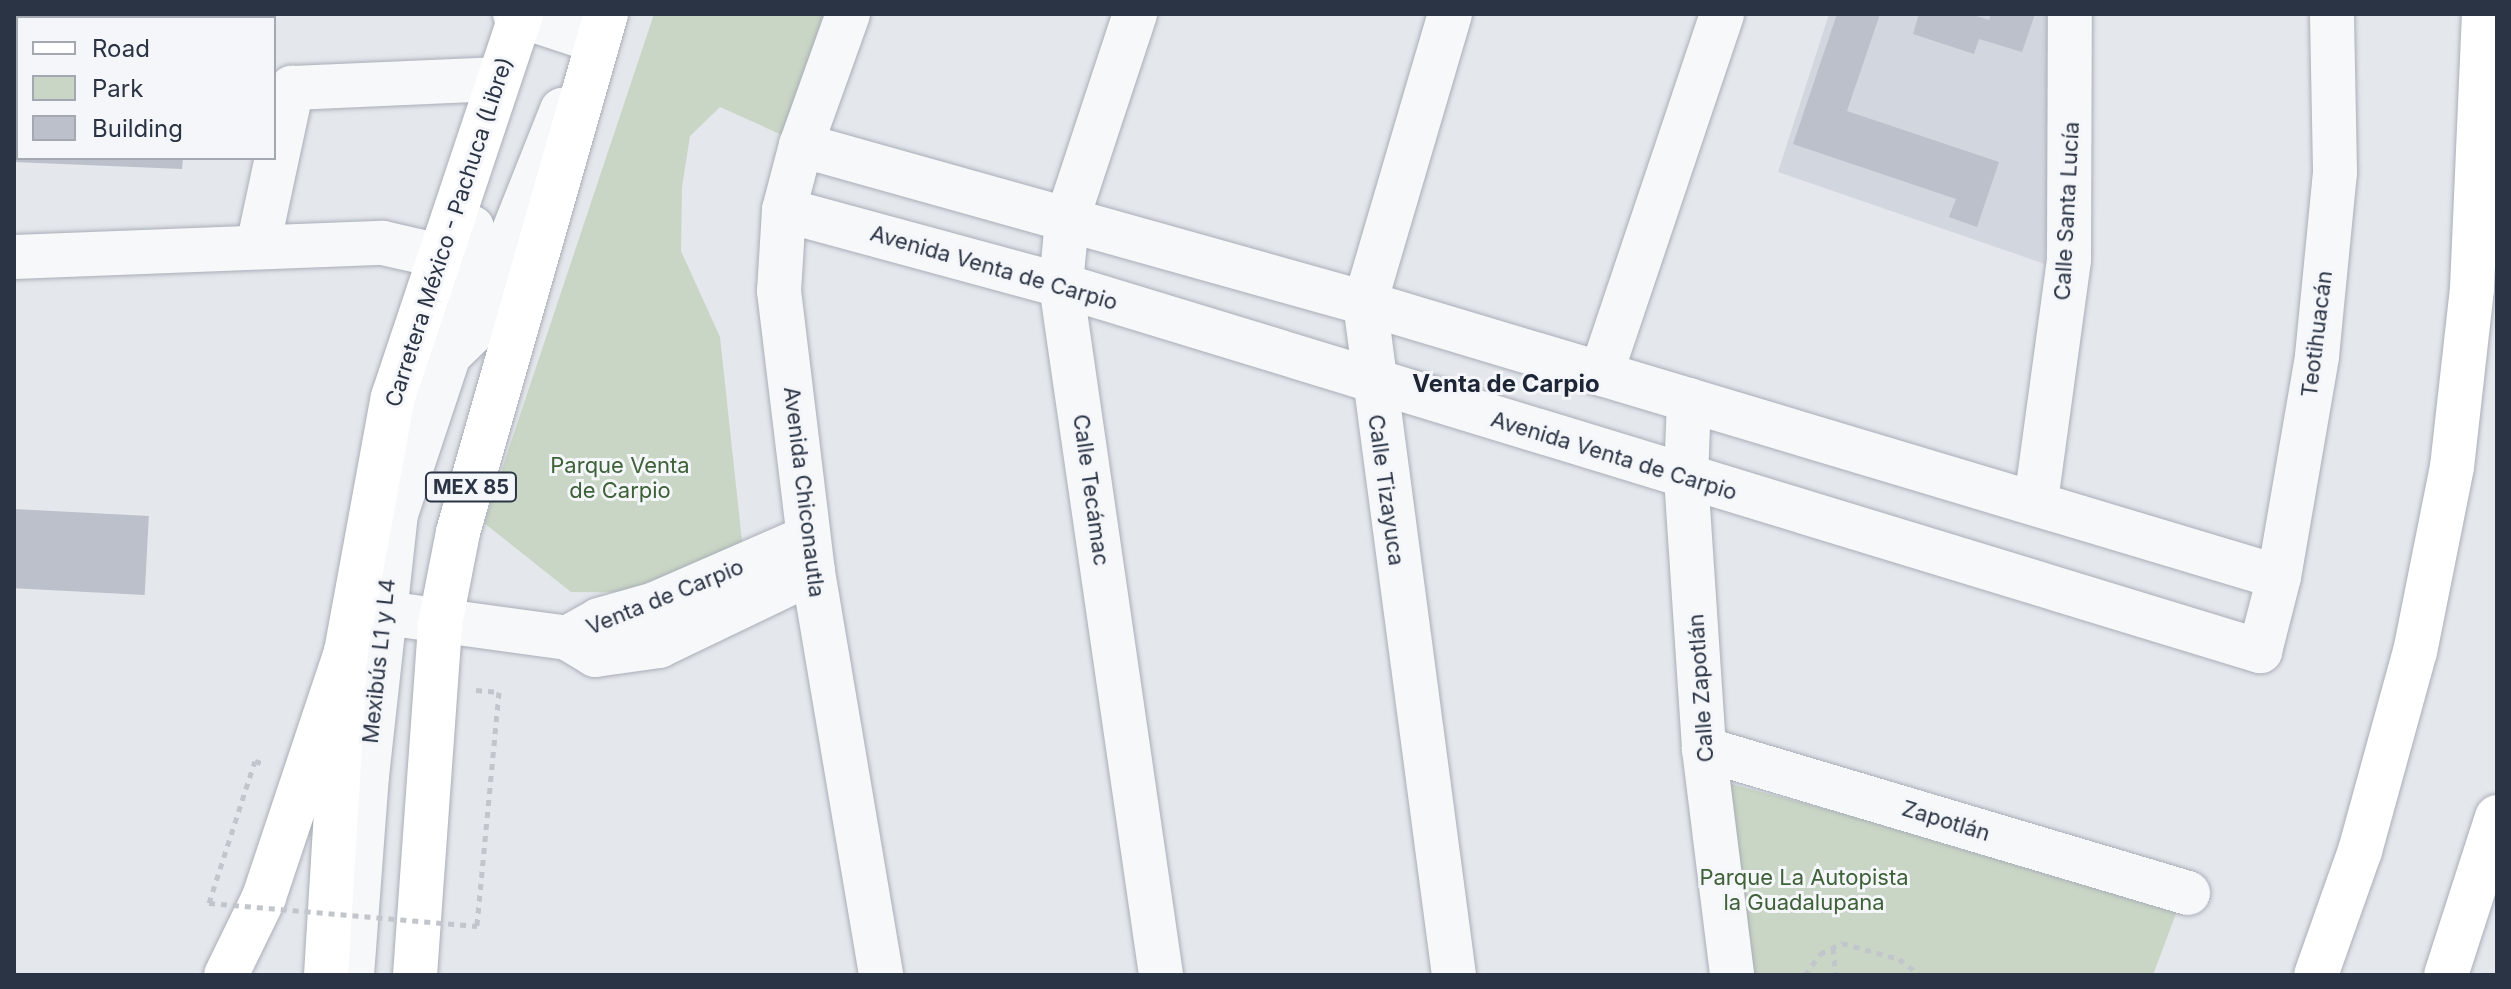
<!DOCTYPE html>
<meta charset="utf-8">
<style>
body{margin:0}
#map{position:relative;width:2511px;height:989px;overflow:hidden;background:#e4e7ec;font-family:Inter,sans-serif}
div>[style]{position:absolute}
.built>*{inset:0;background:#d2d6de}
.green>*{inset:0;background:#c9d6c5}
.building>*{inset:0;background:#bbc0ca;transform-origin:0 0}
.path>*{height:5px;margin-top:-2.5px;transform-origin:0;background:repeating-linear-gradient(90deg,#c2c5cb 0 6px,transparent 0 12px)}
.roads{filter:drop-shadow(0 0 2px #a9aeb7) drop-shadow(0 0 2px #a9aeb7)}
.minor>*{height:44px;margin:-22px;padding:0 22px;transform-origin:22px;border-radius:22px;background:#f7f8fa}
.major>*{height:44px;margin:-22px;padding:0 22px;transform-origin:22px;border-radius:22px;background:#fff}
.highway>*{height:44px;margin:-22px;padding:0 22px;transform-origin:22px;border-radius:22px;background:#fff}
.path-bridge>*{height:5px;margin-top:-2.5px;transform-origin:0;background:repeating-linear-gradient(90deg,#c2c5cb 0 6px,transparent 0 12px)}
span{translate:-50% -50%;white-space:nowrap;text-align:center;line-height:1.15;-webkit-text-stroke:6px #f4f6f9;paint-order:stroke}
.shield-label span{padding:2px 6px;background:#f4f6f9;border:2px solid;border-radius:6px;-webkit-text-stroke-width:0}
.shield-label{font-size:20px;color:#2b3445;font-weight:700}
.street-label{font-size:22px;color:#2b3445}
.park-label{font-size:22px;color:#3f6138}
.neighbourhood-label{font-size:24px;color:#1d2536;font-weight:700}
.frame{position:absolute;inset:0;border:16px solid #2b3445;pointer-events:none}
.legend{position:absolute;left:16px;top:16px;width:260px;height:144px;box-sizing:border-box;background:#f4f6f9;border:2px solid #a4a8b1;margin:0;padding:10px 14px;list-style:none;font-size:24px;color:#2b3445}
.legend li{display:flex;align-items:center;gap:16px;height:40px}
.legend b{width:40px;border:2px solid #a4a8b1}
</style>
<div id="map">
<div class="built">
<i style="clip-path:polygon(1829px 14px,2056px 14px,2045px 264px,1778px 172px)"></i>
</div>
<div class="green">
<i style="clip-path:polygon(654px 14px,824px 14px,782px 135px,720px 107px,690px 136px,682px 187px,681px 251px,720px 337px,745px 569px,699px 593px,571px 592px,484px 523px)"></i>
<i style="clip-path:polygon(1705px 777px,2180px 903px,2153px 975px,1730px 975px)"></i>
</div>
<div class="building">
<i style="clip-path:polygon(1837px 14px,1880px 14px,1847px 111px,1999px 162px,1977px 227px,1949px 217px,1956px 199px,1793px 144px)"></i>
<i style="clip-path:polygon(1919px 14px,1970px 14px,1989px 20px,1991px 14px,2035px 14px,2022px 52px,1979px 39px,1974px 54px,1913px 34px)"></i>
<i style="clip-path:polygon(14px 50px,18px 158px,183px 158px,182px 169px,14px 162px)"></i>
<i style="left:14px;top:509px;width:135px;height:79px;rotate:3deg"></i>
</div>
<div class="path">
<i style="left:476px;top:690px;width:23px;rotate:5deg"></i>
<i style="left:499px;top:692px;width:235px;rotate:95.4deg"></i>
<i style="left:209px;top:903px;width:149px;rotate:-72.1deg"></i>
<i style="left:255px;top:761px;width:9px;rotate:18deg"></i>
<i style="left:1833px;top:948px;width:27px;rotate:84deg"></i>
<i style="left:1805px;top:975px;width:26px;rotate:-54deg"></i>
<i style="left:1820px;top:954px;width:25px;rotate:-27deg"></i>
<i style="left:1842px;top:943px;width:59px;rotate:15.7deg"></i>
<i style="left:1899px;top:959px;width:26px;rotate:37deg"></i>
</div>
<div class="roads">
<div class="minor">
<i style="left:515px;top:14px;width:86px;rotate:18.2deg"></i>
<i style="left:848px;top:14px;width:139px;rotate:109.7deg"></i>
<i style="left:801px;top:145px;width:67px;rotate:104.7deg"></i>
<i style="left:784px;top:210px;width:81px;rotate:93.5deg"></i>
<i style="left:779px;top:291px;width:283px;rotate:83.1deg"></i>
<i style="left:813px;top:572px;width:409px;rotate:80.4deg"></i>
<i style="left:1135px;top:14px;width:217px;rotate:108.3deg"></i>
<i style="left:1067px;top:220px;width:65px;rotate:95.3deg"></i>
<i style="left:1061px;top:285px;width:697px;rotate:81.75deg"></i>
<i style="left:1450px;top:14px;width:301px;rotate:106.4deg"></i>
<i style="left:1365px;top:303px;width:678px;rotate:82.46deg"></i>
<i style="left:801px;top:145px;width:586px;rotate:15.65deg"></i>
<i style="left:1365px;top:303px;width:954px;rotate:16.69deg"></i>
<i style="left:784px;top:210px;width:287px;rotate:15.2deg"></i>
<i style="left:1061px;top:285px;width:1254px;rotate:16.98deg"></i>
<i style="left:2260px;top:651px;width:76px;rotate:-75.6deg"></i>
<i style="left:2279px;top:577px;width:224px;rotate:-80.2deg"></i>
<i style="left:2317px;top:356px;width:185px;rotate:-84.4deg"></i>
<i style="left:2335px;top:172px;width:158px;rotate:-91.1deg"></i>
<i style="left:258px;top:246px;width:162px;rotate:-77.9deg"></i>
<i style="left:292px;top:88px;width:204px;rotate:-2.5deg"></i>
<i style="left:14px;top:257px;width:369px;rotate:-2.2deg"></i>
<i style="left:383px;top:243px;width:58px;rotate:12.8deg"></i>
<i style="left:449px;top:355px;width:30px;rotate:-104deg"></i>
<i style="left:442px;top:326px;width:103px;rotate:-73.1deg"></i>
<i style="left:1601px;top:374px;width:380px;rotate:-71.4deg"></i>
<i style="left:1689px;top:400px;width:77px;rotate:92.2deg"></i>
<i style="left:1686px;top:477px;width:273px;rotate:86.2deg"></i>
<i style="left:1704px;top:749px;width:228px;rotate:82.9deg"></i>
<i style="left:2036px;top:501px;width:243px;rotate:-82.2deg"></i>
<i style="left:2069px;top:260px;width:246px;rotate:-89.8deg"></i>
<i style="left:356px;top:609px;width:213px;rotate:7.8deg"></i>
<i style="left:567px;top:638px;width:33px;rotate:31deg"></i>
<i style="left:595px;top:655px;width:65px;rotate:-8deg"></i>
<i style="left:659px;top:646px;width:171px;rotate:-25.7deg"></i>
<i style="left:567px;top:638px;width:37px;rotate:-29deg"></i>
<i style="left:599px;top:620px;width:58px;rotate:-15.9deg"></i>
<i style="left:655px;top:604px;width:167px;rotate:-23.6deg"></i>
<i style="left:1704px;top:749px;width:505px;rotate:16.57deg"></i>
<i style="left:352px;top:975px;width:200px;rotate:-85.7deg"></i>
<i style="left:367px;top:776px;width:264px;rotate:-83.7deg"></i>
<i style="left:396px;top:514px;width:168px;rotate:-71.6deg"></i>
<i style="left:449px;top:355px;width:35px;rotate:-44deg"></i>
<i style="left:474px;top:331px;width:238px;rotate:-68.3deg"></i>
</div>
<div class="major">
<i style="left:326px;top:975px;width:324px;rotate:-86.5deg"></i>
<i style="left:346px;top:652px;width:259px;rotate:-79.6deg"></i>
<i style="left:393px;top:397px;width:404px;rotate:-71.5deg"></i>
<i style="left:415px;top:975px;width:352px;rotate:-85.9deg"></i>
<i style="left:440px;top:624px;width:94px;rotate:-78.9deg"></i>
<i style="left:458px;top:532px;width:539px;rotate:-74.05deg"></i>
</div>
<div class="highway">
<i style="left:226px;top:975px;width:87px;rotate:-64deg"></i>
<i style="left:264px;top:897px;width:258px;rotate:-71.5deg"></i>
<i style="left:2316px;top:975px;width:132px;rotate:-70.5deg"></i>
<i style="left:2360px;top:851px;width:206px;rotate:-74.6deg"></i>
<i style="left:2415px;top:652px;width:189px;rotate:-78.7deg"></i>
<i style="left:2452px;top:467px;width:180px;rotate:-83.6deg"></i>
<i style="left:2472px;top:288px;width:274px;rotate:-87.5deg"></i>
<i style="left:2446px;top:975px;width:166px;rotate:-72.1deg"></i>
</div>
</div>
<div class="path-bridge">
<i style="left:209px;top:903px;width:269px;rotate:4.9deg"></i>
</div>
<div class="shield-label">
<span style="left:471px;top:487px">MEX 85</span>
</div>
<div class="street-label">
<span style="left:2067px;top:211px;rotate:-87deg">Calle Santa Lucía</span>
<span style="left:449px;top:232px;rotate:-72deg">Carretera México - Pachuca (Libre)</span>
<span style="left:994px;top:268px;rotate:16deg">Avenida Venta de Carpio</span>
<span style="left:2317px;top:334px;rotate:-83deg">Teotihuacán</span>
<span style="left:1614px;top:456px;rotate:17deg">Avenida Venta de Carpio</span>
<span style="left:1091px;top:490px;rotate:82deg">Calle Tecámac</span>
<span style="left:1386px;top:490px;rotate:82deg">Calle Tizayuca</span>
<span style="left:804px;top:492px;rotate:83deg">Avenida Chiconautla</span>
<span style="left:665px;top:597px;rotate:-22deg">Venta de Carpio</span>
<span style="left:379px;top:661px;rotate:-84deg">Mexibús L1 y L4</span>
<span style="left:1701px;top:688px;rotate:-94deg">Calle Zapotlán</span>
<span style="left:1946px;top:821px;rotate:17deg">Zapotlán</span>
</div>
<div class="park-label">
<span style="left:620px;top:478px">Parque Venta<br>de Carpio</span>
<span style="left:1804px;top:890px">Parque La Autopista<br>la Guadalupana</span>
</div>
<div class="neighbourhood-label">
<span style="left:1506px;top:384px">Venta de Carpio</span>
</div>
<div class="frame"></div>
<ul class="legend">
<li><b style="height:10px;background:#fff"></b>Road</li>
<li><b style="height:22px;background:#c9d6c5"></b>Park</li>
<li><b style="height:22px;background:#bbc0ca"></b>Building</li>
</ul>
</div>
